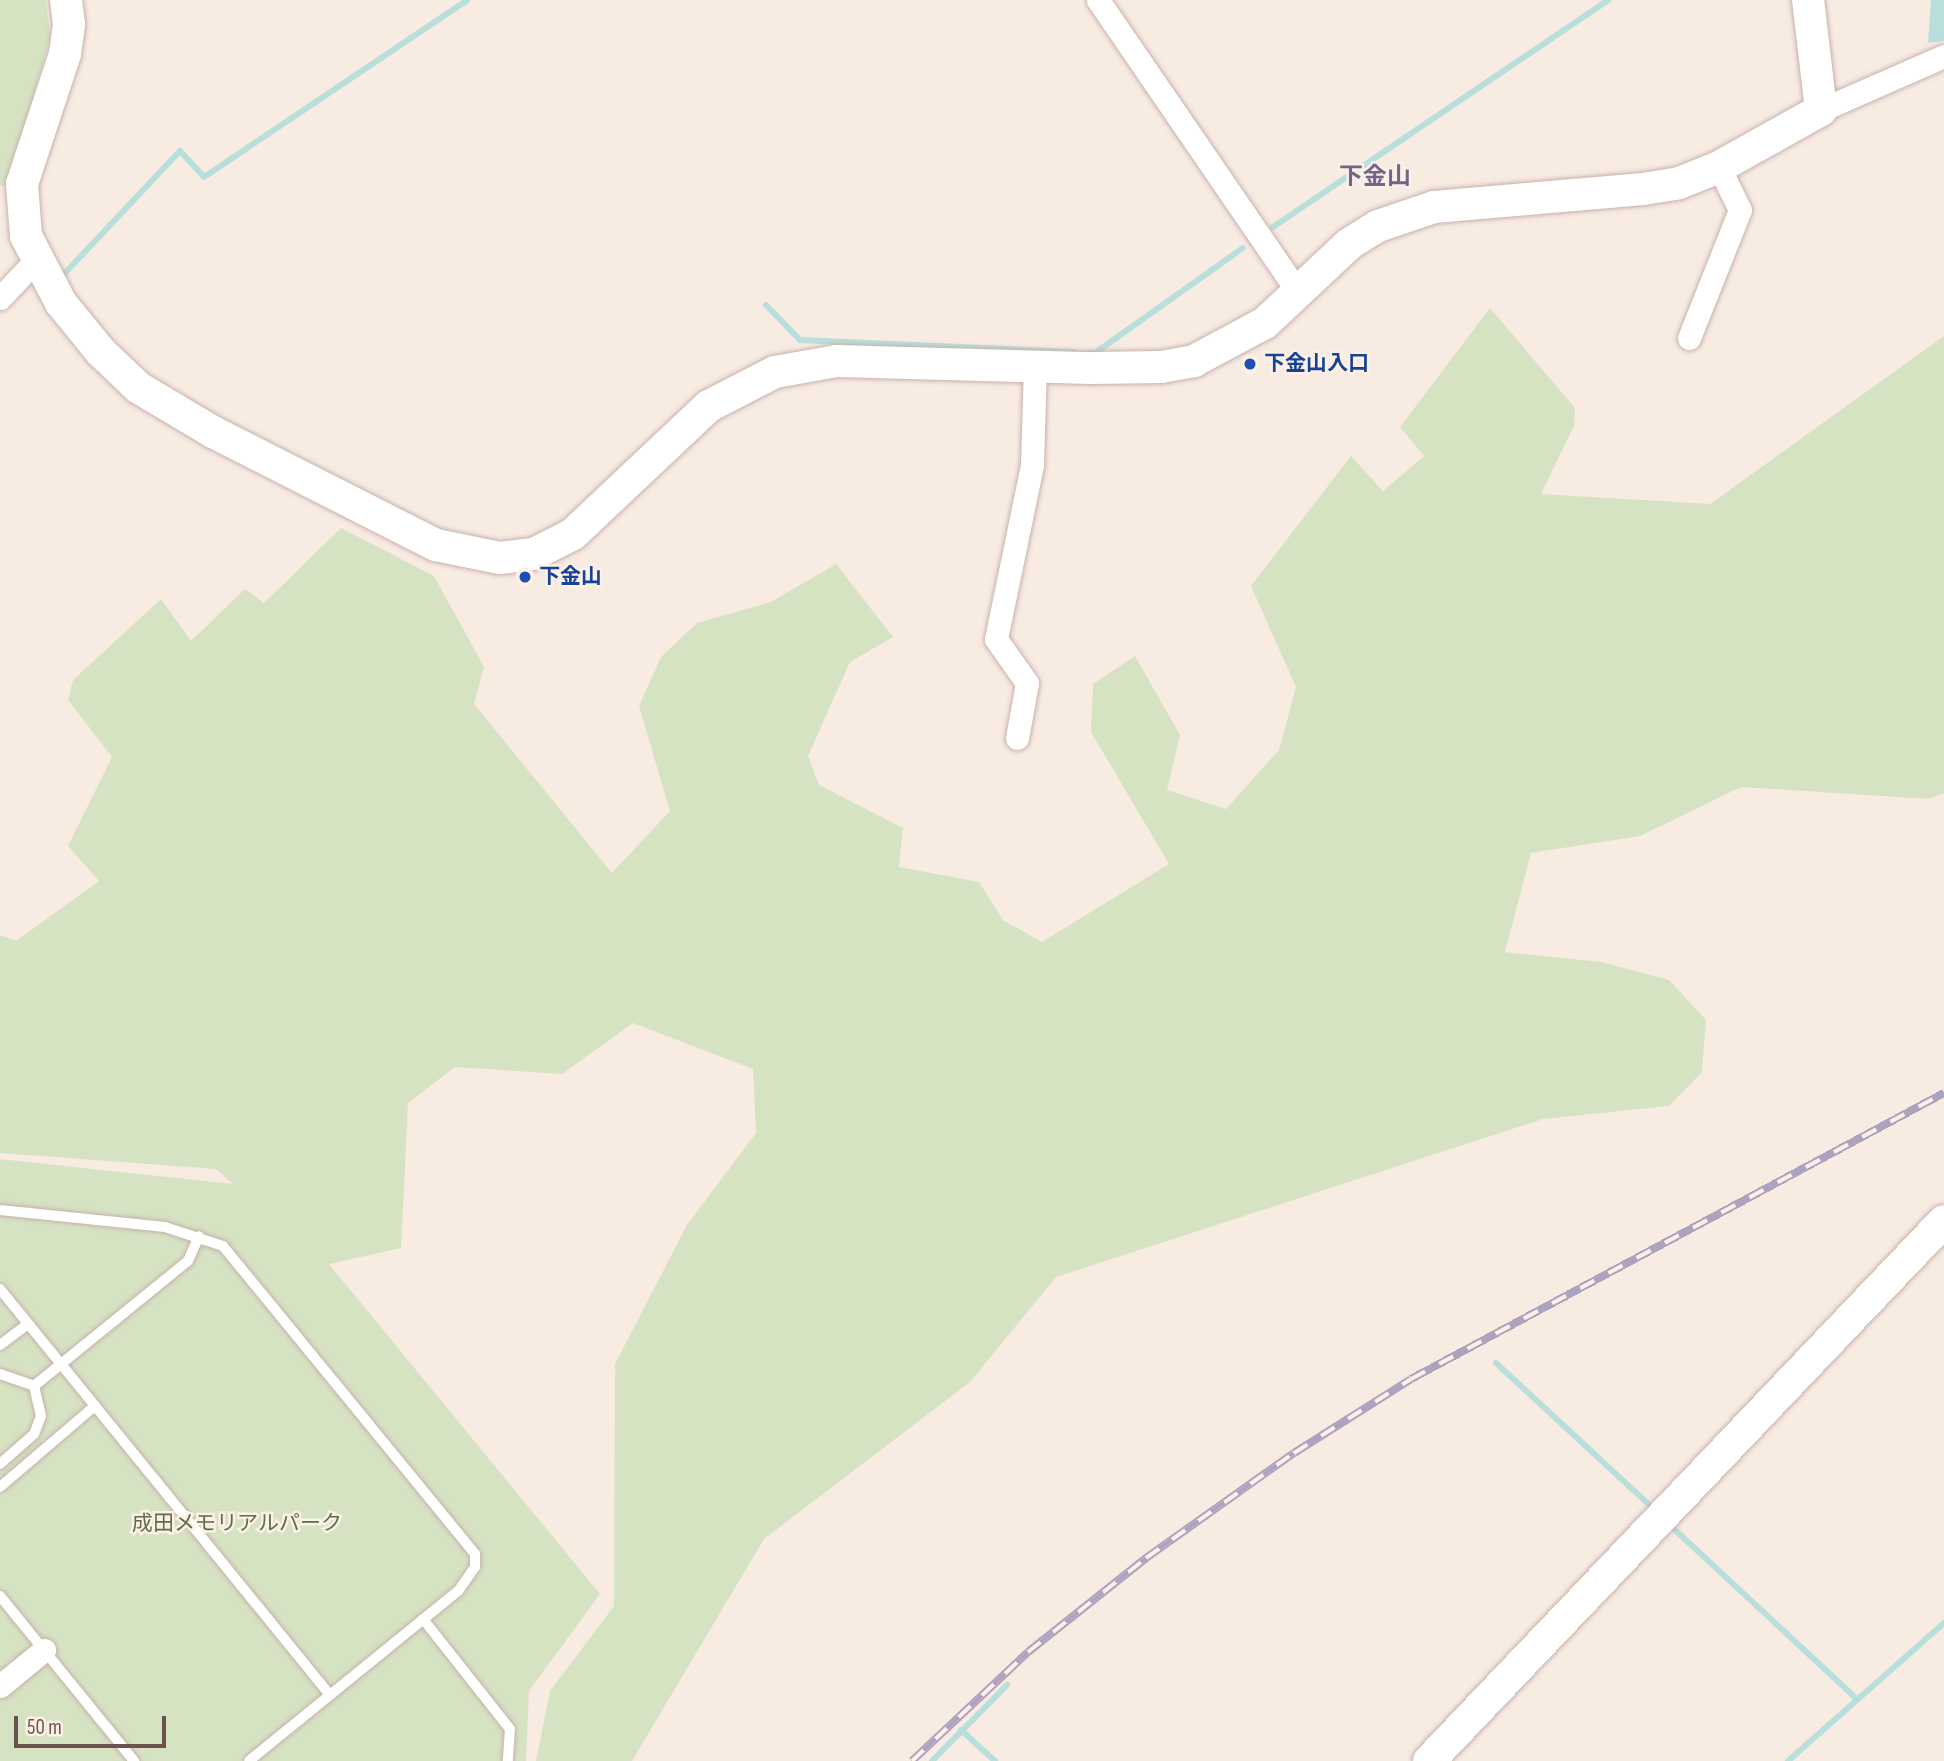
<!DOCTYPE html>
<meta charset="utf-8">
<style>
body{margin:0}
#map{position:relative;width:1944px;height:1761px;overflow:hidden;background:#f8ebe2;font-family:"Sofia Sans Condensed","Noto Sans JP",sans-serif}
div>[style]{position:absolute}
.green>*{inset:0;background:#d6e3c3}
.water>*{inset:0;background:#b9dfdd}
.stream>*{height:6px;margin:-3px;padding:0 3px;transform-origin:3px;border-radius:3px;background:#b9dfdd}
.roads{filter:drop-shadow(0 0 2px #c7b2ab) drop-shadow(0 0 2px #c7b2ab)}
.lane>*{height:10px;margin:-5px;padding:0 5px;transform-origin:5px;border-radius:5px;background:#fff}
.street>*{height:23px;margin:-11.5px;padding:0 11.5px;transform-origin:11.5px;border-radius:11.5px;background:#fff}
.secondary>*{height:32px;margin:-16px;padding:0 16px;transform-origin:16px;border-radius:16px;background:#fff}
.rail>*{height:8px;margin-top:-4px;transform-origin:0;background:repeating-linear-gradient(90deg,#fcf0e7 0 16px,#ada3bf 0 32px);box-sizing:border-box;border-block:2px solid #ada3bf}
.dots>*{width:19px;height:19px;translate:-50% -50%;box-sizing:border-box;border:4px solid #fcf0e7;border-radius:50%}
span{translate:-50% -50%;white-space:nowrap;text-align:center;line-height:1.15;-webkit-text-stroke:5px #fcf0e7;paint-order:stroke}
.transit-label{font-size:21px;color:#164399;font-weight:700}
.left{translate:0 -50%;text-align:left}
.park-label{font-size:21px;color:#5b7046}
.quarter-label{font-size:24px;color:#756489;font-weight:700}
.scale{position:absolute;left:14px;top:1716px;width:152px;height:32px;box-sizing:border-box;border:4px solid #6c514c;border-top:0;padding-left:9px;font-size:21px;line-height:24px;white-space:nowrap;color:#6c514c;-webkit-text-stroke:5px #fcf0e7;paint-order:stroke}
</style>
<div id="map">
<div class="green">
<i style="clip-path:polygon(0 0,46px 0,50px 37px,10px 184px,0 186px)"></i>
<i style="clip-path:polygon(1490px 308px,1575px 408px,1574px 426px,1541px 494px,1710px 504px,1944px 336px,1944px 793px,1928px 799px,1741px 787px,1640px 836px,1531px 853px,1505px 952px,1601px 962px,1669px 980px,1706px 1020px,1702px 1072px,1669px 1106px,1543px 1119px,1056px 1277px,970px 1382px,764px 1539px,632px 1761px,536px 1761px,550px 1691px,614px 1606px,615px 1364px,687px 1225px,756px 1133px,753px 1069px,633px 1023px,562px 1074px,455px 1067px,408px 1103px,401px 1248px,329px 1264px,600px 1594px,529px 1691px,526px 1761px,0 1761px,0 1159px,233px 1184px,216px 1169px,0 1153px,0 935px,16px 941px,99px 881px,68px 846px,112px 757px,68px 700px,73px 680px,161px 599px,191px 641px,245px 589px,264px 603px,341px 528px,434px 576px,484px 667px,474px 704px,612px 873px,670px 811px,639px 706px,661px 657px,697px 623px,771px 602px,836px 564px,893px 637px,850px 662px,808px 756px,819px 785px,903px 828px,899px 867px,979px 882px,1003px 920px,1042px 942px,1169px 864px,1091px 732px,1093px 684px,1135px 656px,1180px 735px,1167px 790px,1226px 809px,1279px 750px,1296px 687px,1251px 586px,1351px 456px,1383px 491px,1424px 456px,1400px 427px)"></i>
</div>
<div class="water">
<i style="clip-path:polygon(1931px 0,1944px 0,1944px 41px,1928px 43px)"></i>
</div>
<div class="stream">
<i style="left:1273px;top:227px;width:405px;rotate:-34.1deg"></i>
<i style="left:64px;top:274px;width:169px;rotate:-46.7deg"></i>
<i style="left:180px;top:151px;width:35px;rotate:47deg"></i>
<i style="left:204px;top:177px;width:317px;rotate:-33.9deg"></i>
<i style="left:766px;top:305px;width:49px;rotate:45.8deg"></i>
<i style="left:800px;top:340px;width:275px;rotate:2.5deg"></i>
<i style="left:1089px;top:353px;width:6px"></i>
<i style="left:1095px;top:353px;width:181px;rotate:-35.4deg"></i>
<i style="left:1496px;top:1363px;width:207px;rotate:42.8deg"></i>
<i style="left:1674px;top:1529px;width:250px;rotate:42.9deg"></i>
<i style="left:961px;top:1730px;width:46px;rotate:42.4deg"></i>
<i style="left:932px;top:1761px;width:107px;rotate:-45.4deg"></i>
<i style="left:1788px;top:1761px;width:208px;rotate:-41.5deg"></i>
</div>
<div class="roads">
<div class="lane">
<i style="left:0;top:1210px;width:166px;rotate:5.9deg"></i>
<i style="left:165px;top:1227px;width:61px;rotate:18.1deg"></i>
<i style="left:223px;top:1246px;width:398px;rotate:50.7deg"></i>
<i style="left:475px;top:1554px;width:13px;rotate:90deg"></i>
<i style="left:475px;top:1567px;width:29px;rotate:125deg"></i>
<i style="left:458px;top:1591px;width:269px;rotate:140.9deg"></i>
<i style="left:0;top:1289px;width:523px;rotate:50.9deg"></i>
<i style="left:0;top:1345px;width:35px;rotate:-37deg"></i>
<i style="left:0;top:1374px;width:36px;rotate:19deg"></i>
<i style="left:34px;top:1386px;width:31px;rotate:77deg"></i>
<i style="left:41px;top:1416px;width:19px;rotate:111deg"></i>
<i style="left:34px;top:1434px;width:45px;rotate:138.6deg"></i>
<i style="left:34px;top:1386px;width:198px;rotate:-39.1deg"></i>
<i style="left:188px;top:1261px;width:27px;rotate:-66deg"></i>
<i style="left:0;top:1487px;width:125px;rotate:-40.5deg"></i>
<i style="left:0;top:1596px;width:213px;rotate:50.9deg"></i>
<i style="left:423px;top:1619px;width:140px;rotate:51.7deg"></i>
<i style="left:510px;top:1729px;width:32px;rotate:94deg"></i>
</div>
<div class="street">
<i style="left:1098px;top:0;width:354px;rotate:55.6deg"></i>
<i style="left:1821px;top:110px;width:134px;rotate:-23.7deg"></i>
<i style="left:0;top:298px;width:52px;rotate:-46.5deg"></i>
<i style="left:1689px;top:338px;width:138px;rotate:-68.3deg"></i>
<i style="left:1740px;top:210px;width:48px;rotate:-116deg"></i>
<i style="left:1017px;top:738px;width:56px;rotate:-79.7deg"></i>
<i style="left:1027px;top:683px;width:54px;rotate:-125.2deg"></i>
<i style="left:996px;top:639px;width:178px;rotate:-78.3deg"></i>
<i style="left:1032px;top:465px;width:99px;rotate:-88.3deg"></i>
<i style="left:0;top:1686px;width:57px;rotate:-39.3deg"></i>
</div>
<div class="secondary">
<i style="left:66px;top:0;width:25px;rotate:83deg"></i>
<i style="left:69px;top:25px;width:29px;rotate:98deg"></i>
<i style="left:65px;top:54px;width:137px;rotate:108.3deg"></i>
<i style="left:22px;top:184px;width:52px;rotate:85.6deg"></i>
<i style="left:26px;top:236px;width:76px;rotate:62.4deg"></i>
<i style="left:61px;top:303px;width:63px;rotate:50.8deg"></i>
<i style="left:101px;top:352px;width:52px;rotate:43.5deg"></i>
<i style="left:139px;top:388px;width:86px;rotate:30.7deg"></i>
<i style="left:213px;top:432px;width:250px;rotate:26.9deg"></i>
<i style="left:436px;top:545px;width:65px;rotate:11.5deg"></i>
<i style="left:500px;top:558px;width:34px;rotate:-7deg"></i>
<i style="left:534px;top:554px;width:44px;rotate:-27.1deg"></i>
<i style="left:573px;top:534px;width:187px;rotate:-43.3deg"></i>
<i style="left:709px;top:406px;width:74px;rotate:-27.3deg"></i>
<i style="left:775px;top:372px;width:63px;rotate:-10.1deg"></i>
<i style="left:837px;top:361px;width:255px;rotate:1.6deg"></i>
<i style="left:1092px;top:368px;width:69px;rotate:-0.8deg"></i>
<i style="left:1161px;top:367px;width:34px;rotate:-10deg"></i>
<i style="left:1194px;top:361px;width:81px;rotate:-28.2deg"></i>
<i style="left:1265px;top:323px;width:115px;rotate:-43.2deg"></i>
<i style="left:1349px;top:244px;width:34px;rotate:-32deg"></i>
<i style="left:1378px;top:226px;width:59px;rotate:-18.7deg"></i>
<i style="left:1434px;top:207px;width:210px;rotate:-4.9deg"></i>
<i style="left:1643px;top:189px;width:36px;rotate:-9deg"></i>
<i style="left:1679px;top:183px;width:43px;rotate:-21.8deg"></i>
<i style="left:1719px;top:167px;width:117px;rotate:-29.2deg"></i>
<i style="left:1821px;top:110px;width:111px;rotate:-96.7deg"></i>
<i style="left:1429px;top:1761px;width:746px;rotate:-46.36deg"></i>
</div>
</div>
<div class="rail">
<i style="left:912px;top:1761px;width:159px;rotate:-43.2deg"></i>
<i style="left:1028px;top:1652px;width:151px;rotate:-38.5deg"></i>
<i style="left:1146px;top:1558px;width:181px;rotate:-35.4deg"></i>
<i style="left:1294px;top:1453px;width:138px;rotate:-32.3deg"></i>
<i style="left:1411px;top:1379px;width:605px;rotate:-28.22deg"></i>
</div>
<div class="dots">
<i style="left:1250px;top:364px;background:#1a4fb4"></i>
<i style="left:525px;top:577px;background:#1a4fb4"></i>
</div>
<div class="transit-label">
<span class="left" style="left:1264px;top:364px">下金山入口</span>
<span class="left" style="left:539px;top:577px">下金山</span>
</div>
<div class="park-label">
<span style="left:237px;top:1524px">成田メモリアルパーク</span>
</div>
<div class="quarter-label">
<span style="left:1375px;top:177px">下金山</span>
</div>
<div class="scale">50 m</div>
</div>
